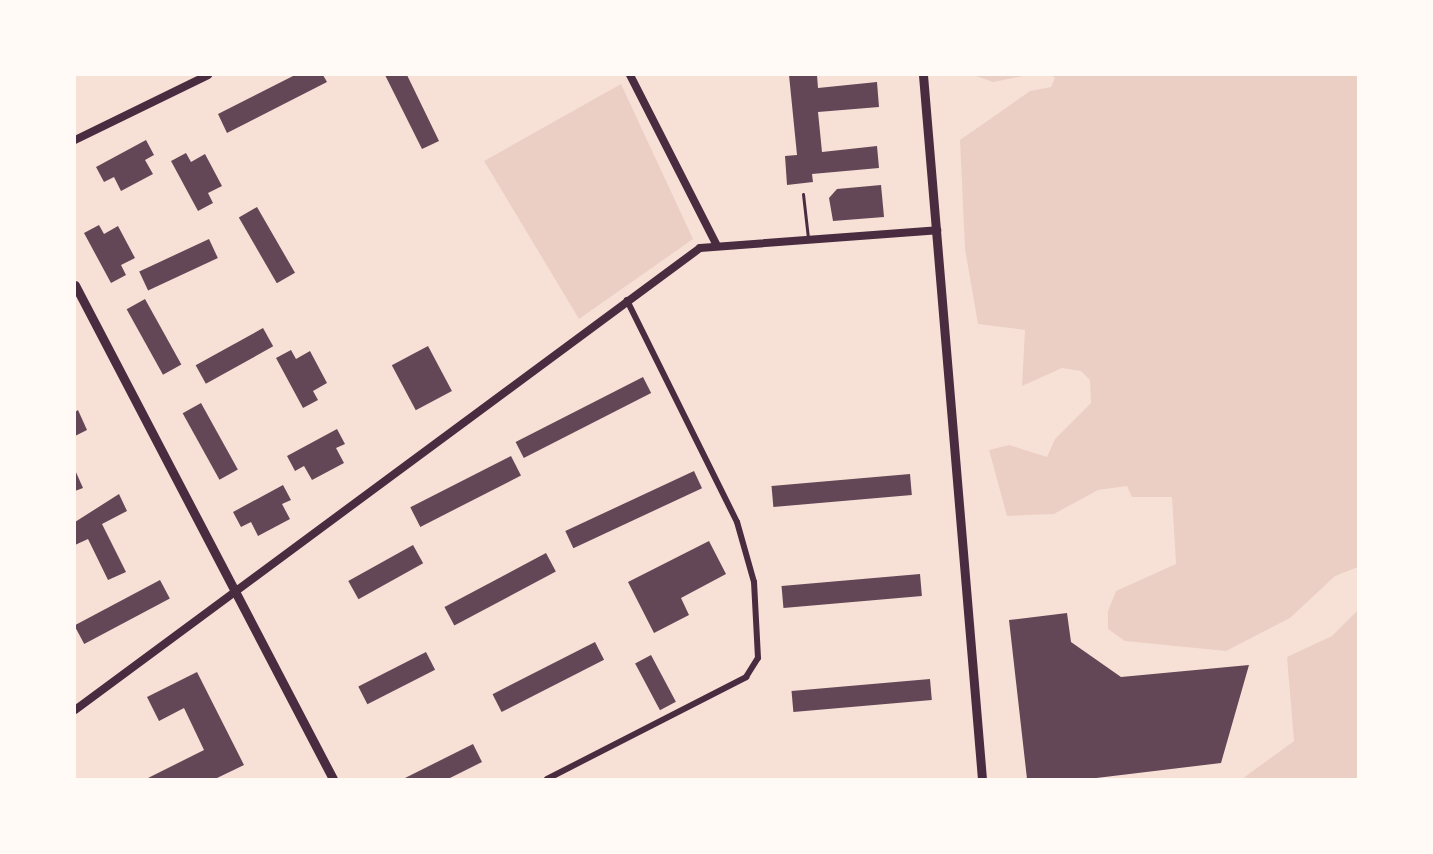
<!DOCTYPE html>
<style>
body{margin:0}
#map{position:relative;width:1433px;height:854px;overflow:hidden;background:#f7e1d7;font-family:Lato,sans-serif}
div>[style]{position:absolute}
.green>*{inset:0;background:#ebcfc5}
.building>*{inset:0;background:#644757;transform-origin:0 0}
.service>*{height:3px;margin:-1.5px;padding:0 1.5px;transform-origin:1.5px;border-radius:1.5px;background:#4a2c40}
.minor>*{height:6px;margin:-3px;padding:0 3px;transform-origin:3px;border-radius:3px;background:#4a2c40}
.tertiary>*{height:8px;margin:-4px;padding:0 4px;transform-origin:4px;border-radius:4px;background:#4a2c40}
.secondary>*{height:9px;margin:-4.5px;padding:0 4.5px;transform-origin:4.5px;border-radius:4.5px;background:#4a2c40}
span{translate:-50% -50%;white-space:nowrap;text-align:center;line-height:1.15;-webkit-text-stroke:5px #fffaf5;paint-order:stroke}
.frame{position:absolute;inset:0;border:76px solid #fffaf5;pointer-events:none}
</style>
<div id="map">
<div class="green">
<i style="clip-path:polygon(973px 75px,1028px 75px,993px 82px)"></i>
<i style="clip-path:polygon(1051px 75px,1358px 75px,1358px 567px,1335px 576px,1290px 618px,1226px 651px,1125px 641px,1108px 629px,1108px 611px,1116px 591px,1176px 564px,1172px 497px,1132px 497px,1127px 486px,1098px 490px,1054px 514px,1007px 516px,989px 450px,1009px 445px,1047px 457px,1055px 439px,1091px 403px,1090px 380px,1081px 371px,1062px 368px,1022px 386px,1025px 330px,978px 324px,965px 249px,960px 140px,1030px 91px,1051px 87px,1055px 78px)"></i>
<i style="clip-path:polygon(621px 84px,693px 239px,579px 319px,484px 161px)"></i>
<i style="clip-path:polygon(1358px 610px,1358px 779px,1242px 779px,1294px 741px,1287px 657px,1332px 636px)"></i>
</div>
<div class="building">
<i style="clip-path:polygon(295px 75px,323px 75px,327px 82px,227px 133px,218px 114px)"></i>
<i style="clip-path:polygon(385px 75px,407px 75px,439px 141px,422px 149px)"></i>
<i style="clip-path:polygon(789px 75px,817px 75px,818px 88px,877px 82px,879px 107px,818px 112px,822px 152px,877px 146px,879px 168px,812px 174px,813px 182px,787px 185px,785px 156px,797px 155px)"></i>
<i style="clip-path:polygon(146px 140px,154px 155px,145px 160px,153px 174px,121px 191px,114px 177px,104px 182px,96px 167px)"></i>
<i style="clip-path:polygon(186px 153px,191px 162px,205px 154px,222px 186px,208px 193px,213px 203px,198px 211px,171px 161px)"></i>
<i style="clip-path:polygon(881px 185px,884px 217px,833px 221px,829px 198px,837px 189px)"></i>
<i style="left:257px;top:207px;width:76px;height:21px;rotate:60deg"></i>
<i style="clip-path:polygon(99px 225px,104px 234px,118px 226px,135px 258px,121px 265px,126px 275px,111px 283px,84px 233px)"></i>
<i style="left:209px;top:239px;width:21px;height:77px;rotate:65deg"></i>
<i style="left:145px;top:299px;width:75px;height:21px;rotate:61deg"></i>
<i style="left:263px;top:328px;width:21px;height:77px;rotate:61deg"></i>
<i style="left:428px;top:346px;width:51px;height:41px;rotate:62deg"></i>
<i style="clip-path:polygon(291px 350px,296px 359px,310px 351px,327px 383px,313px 391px,318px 400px,303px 408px,276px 358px)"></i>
<i style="left:643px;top:377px;width:18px;height:143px;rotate:63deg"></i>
<i style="left:201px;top:403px;width:76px;height:21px;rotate:61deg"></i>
<i style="clip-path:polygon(78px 410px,87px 430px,75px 436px,75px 412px)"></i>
<i style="clip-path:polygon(337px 429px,345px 444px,336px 448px,344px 463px,312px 480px,304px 466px,295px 471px,287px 456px)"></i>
<i style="left:511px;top:456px;width:22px;height:113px;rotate:63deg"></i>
<i style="clip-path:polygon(75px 470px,83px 488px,75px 491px)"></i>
<i style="left:694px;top:471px;width:19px;height:142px;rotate:65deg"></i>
<i style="left:910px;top:474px;width:21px;height:139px;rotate:85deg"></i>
<i style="clip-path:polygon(283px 485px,291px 500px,282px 504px,290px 519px,258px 536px,251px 522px,241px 527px,233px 512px)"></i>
<i style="clip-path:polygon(119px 494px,127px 511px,102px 524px,126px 572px,108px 580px,88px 539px,75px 545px,75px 522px)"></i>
<i style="clip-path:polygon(709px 541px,726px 574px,681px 598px,689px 615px,654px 633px,628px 582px)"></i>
<i style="left:413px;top:545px;width:21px;height:74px;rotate:61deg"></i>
<i style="left:546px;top:553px;width:21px;height:115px;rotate:62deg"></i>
<i style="left:920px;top:574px;width:22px;height:139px;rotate:85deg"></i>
<i style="left:160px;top:580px;width:21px;height:97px;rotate:62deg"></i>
<i style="clip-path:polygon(1067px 613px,1071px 642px,1121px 677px,1249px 665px,1221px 763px,1088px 779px,1027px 779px,1009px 620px)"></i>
<i style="left:595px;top:642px;width:20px;height:115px;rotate:63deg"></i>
<i style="left:426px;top:652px;width:20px;height:76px;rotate:63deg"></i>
<i style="left:651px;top:655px;width:53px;height:18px;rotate:62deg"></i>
<i style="clip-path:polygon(197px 672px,244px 765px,215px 779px,146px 779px,204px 750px,184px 708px,159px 721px,147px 697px)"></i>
<i style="left:930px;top:679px;width:21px;height:139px;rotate:85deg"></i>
<i style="clip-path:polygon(473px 744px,482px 762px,448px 779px,403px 779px)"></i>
</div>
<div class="service">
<i style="left:803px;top:194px;width:44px;rotate:83.5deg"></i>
</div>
<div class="minor">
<i style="left:547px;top:779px;width:224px;rotate:-27.1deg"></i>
<i style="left:746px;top:677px;width:22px;rotate:-58deg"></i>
<i style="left:758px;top:658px;width:76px;rotate:-93deg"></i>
<i style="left:754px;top:582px;width:62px;rotate:-105.8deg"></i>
<i style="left:737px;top:522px;width:248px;rotate:-116.4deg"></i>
</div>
<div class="tertiary">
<i style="left:630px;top:75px;width:190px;rotate:63deg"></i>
<i style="left:75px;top:140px;width:148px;rotate:-26deg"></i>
<i style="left:75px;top:710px;width:777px;rotate:-36.47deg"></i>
<i style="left:700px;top:248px;width:238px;rotate:-4.3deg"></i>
</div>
<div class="secondary">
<i style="left:923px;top:75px;width:706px;rotate:85.21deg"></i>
<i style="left:75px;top:285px;width:557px;rotate:62.42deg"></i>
</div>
<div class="frame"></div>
</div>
